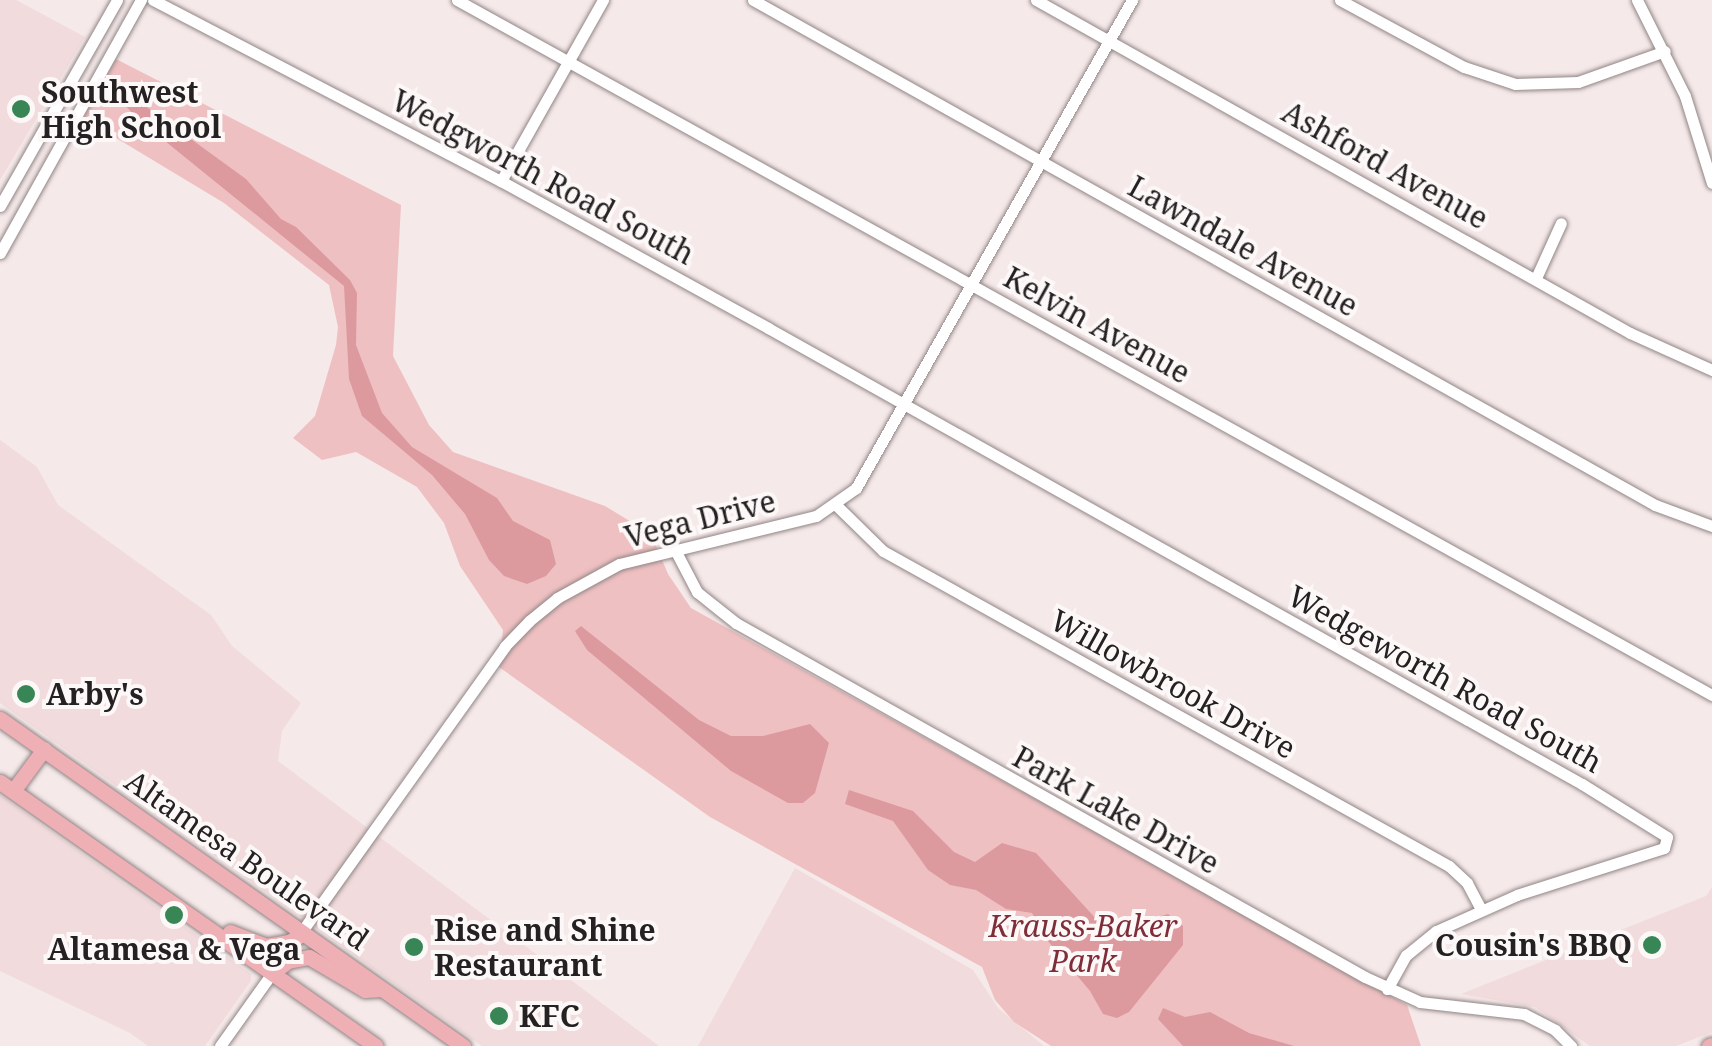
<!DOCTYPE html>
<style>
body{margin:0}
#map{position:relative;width:1712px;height:1046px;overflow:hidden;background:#f6e9e9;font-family:"Noto Serif",serif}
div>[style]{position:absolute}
.built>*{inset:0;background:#f1dbdc}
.green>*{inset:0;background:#efc0c2}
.water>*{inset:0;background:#dd9a9e}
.roads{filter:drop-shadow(0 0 2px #908585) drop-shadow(0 0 2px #908585)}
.minor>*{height:11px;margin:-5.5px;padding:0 5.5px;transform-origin:5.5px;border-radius:5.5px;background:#fff}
.major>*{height:15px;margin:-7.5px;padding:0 7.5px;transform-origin:7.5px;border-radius:7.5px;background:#eeafb5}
.dots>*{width:28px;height:28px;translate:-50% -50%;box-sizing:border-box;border:5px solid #fdf8f8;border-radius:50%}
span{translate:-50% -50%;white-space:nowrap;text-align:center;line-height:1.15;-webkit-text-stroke:8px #fdf8f8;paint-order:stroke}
.poi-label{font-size:30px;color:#252021;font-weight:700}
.left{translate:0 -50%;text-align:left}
.right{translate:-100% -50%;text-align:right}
.street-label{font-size:30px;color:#252021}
.park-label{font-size:30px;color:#7e2d39;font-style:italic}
</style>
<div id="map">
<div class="built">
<i style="clip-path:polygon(0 0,16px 0,85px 37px,0 180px)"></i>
<i style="clip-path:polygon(0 440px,37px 467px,58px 505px,211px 615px,232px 646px,301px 703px,282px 731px,278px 761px,659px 1046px,482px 1046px,0 703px)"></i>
<i style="clip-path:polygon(0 795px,251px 974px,251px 981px,205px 1046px,148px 1046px,130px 1033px,0 971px)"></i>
<i style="clip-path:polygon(795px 868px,973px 970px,998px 1008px,1044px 1046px,698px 1046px)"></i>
<i style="clip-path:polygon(1712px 887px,1712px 1032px,1676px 1046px,1590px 1046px,1535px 1007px,1461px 994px,1706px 896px)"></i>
</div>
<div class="green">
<i style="clip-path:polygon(116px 59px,401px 205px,393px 356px,429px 425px,453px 452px,605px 506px,651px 534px,668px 574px,691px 608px,1407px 1005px,1421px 1046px,1051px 1046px,1014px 1022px,995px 1000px,982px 967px,710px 817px,499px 667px,503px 630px,460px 566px,444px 523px,417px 487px,356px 452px,322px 460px,293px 438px,315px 416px,336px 345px,338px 327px,329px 285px,224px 203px,83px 118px)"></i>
</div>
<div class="water">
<i style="clip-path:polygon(118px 86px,246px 179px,281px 219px,296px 227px,350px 280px,357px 293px,356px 345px,382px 413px,412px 447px,497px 498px,513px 521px,550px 540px,556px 564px,546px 576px,527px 584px,504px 576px,489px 560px,465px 514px,432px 475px,362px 416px,349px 379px,344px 286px,139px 120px,112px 92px)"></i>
<i style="clip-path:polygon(581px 626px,699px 720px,731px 736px,763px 736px,810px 724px,829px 743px,815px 793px,803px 803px,788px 803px,731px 771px,587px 650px,575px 631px)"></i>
<i style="clip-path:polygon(849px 790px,913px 811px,954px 852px,975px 862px,1002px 843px,1036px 853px,1108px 932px,1168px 914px,1183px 926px,1183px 945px,1129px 1012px,1117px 1018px,1103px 1014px,1090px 991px,1047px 940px,1032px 913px,1006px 909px,976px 890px,950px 885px,928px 870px,893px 821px,845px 804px)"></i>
<i style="clip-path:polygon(1163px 1008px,1185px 1017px,1210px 1012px,1249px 1033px,1294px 1046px,1183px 1046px,1158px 1019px)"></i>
</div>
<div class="roads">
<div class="minor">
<i style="left:153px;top:0;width:392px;rotate:27.5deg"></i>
<i style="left:501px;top:181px;width:305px;rotate:28.8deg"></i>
<i style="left:768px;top:328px;width:933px;rotate:29.26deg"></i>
<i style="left:1582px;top:784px;width:100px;rotate:31.9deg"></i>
<i style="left:1667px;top:837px;width:11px;rotate:105deg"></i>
<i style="left:1664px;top:848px;width:154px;rotate:162.3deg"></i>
<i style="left:1517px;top:895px;width:89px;rotate:156deg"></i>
<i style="left:1436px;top:931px;width:38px;rotate:141deg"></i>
<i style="left:1406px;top:955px;width:39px;rotate:119deg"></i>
<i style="left:457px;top:0;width:1435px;rotate:28.98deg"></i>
<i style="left:753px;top:0;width:1034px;rotate:29.24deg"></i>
<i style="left:1655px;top:505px;width:61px;rotate:20.2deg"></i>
<i style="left:1036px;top:0;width:681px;rotate:29.28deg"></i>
<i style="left:1630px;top:333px;width:90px;rotate:24.3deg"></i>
<i style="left:1340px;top:0;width:141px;rotate:28.4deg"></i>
<i style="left:1464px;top:67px;width:54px;rotate:18.4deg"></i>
<i style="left:1515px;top:84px;width:63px;rotate:-1.8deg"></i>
<i style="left:1578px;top:82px;width:92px;rotate:-19.6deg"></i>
<i style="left:1637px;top:0;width:107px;rotate:63.4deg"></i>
<i style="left:1685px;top:96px;width:91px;rotate:72.8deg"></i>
<i style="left:501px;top:181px;width:208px;rotate:-60.6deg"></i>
<i style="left:0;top:206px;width:237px;rotate:-60.4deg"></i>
<i style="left:0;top:253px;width:290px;rotate:-60.9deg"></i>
<i style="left:1536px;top:278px;width:60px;rotate:-65.6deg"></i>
<i style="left:836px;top:505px;width:66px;rotate:44.4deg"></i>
<i style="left:883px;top:551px;width:648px;rotate:29.1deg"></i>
<i style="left:1449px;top:866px;width:25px;rotate:43deg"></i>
<i style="left:1467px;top:883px;width:30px;rotate:62deg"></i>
<i style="left:674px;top:548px;width:50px;rotate:62.4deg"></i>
<i style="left:697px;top:592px;width:50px;rotate:38.5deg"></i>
<i style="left:736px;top:623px;width:722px;rotate:29.37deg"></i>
<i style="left:1365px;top:977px;width:60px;rotate:24.4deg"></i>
<i style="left:1420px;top:1002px;width:105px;rotate:6.6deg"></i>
<i style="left:1524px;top:1014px;width:35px;rotate:27deg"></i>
<i style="left:1555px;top:1030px;width:23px;rotate:45deg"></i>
<i style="left:220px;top:1046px;width:491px;rotate:-54.5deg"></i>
<i style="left:505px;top:646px;width:35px;rotate:-46deg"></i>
<i style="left:529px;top:621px;width:36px;rotate:-39deg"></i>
<i style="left:557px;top:598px;width:71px;rotate:-28.7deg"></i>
<i style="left:619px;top:564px;width:203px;rotate:-13.7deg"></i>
<i style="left:816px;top:516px;width:49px;rotate:-35deg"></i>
<i style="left:856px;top:488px;width:561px;rotate:-60.51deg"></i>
</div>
<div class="major">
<i style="left:0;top:719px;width:567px;rotate:35.23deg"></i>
<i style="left:0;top:782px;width:459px;rotate:35.1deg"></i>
<i style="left:13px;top:791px;width:52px;rotate:-53.6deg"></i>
<i style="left:230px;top:932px;width:39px;rotate:21deg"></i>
<i style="left:266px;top:946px;width:23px;rotate:-10deg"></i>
<i style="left:289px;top:942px;width:15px;rotate:-32deg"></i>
<i style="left:272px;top:973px;width:20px;rotate:-37deg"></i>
<i style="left:288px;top:961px;width:21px;rotate:-11deg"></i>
<i style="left:309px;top:957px;width:65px;rotate:30.5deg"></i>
<i style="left:365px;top:990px;width:17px;rotate:-3deg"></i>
<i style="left:1709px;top:1046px;width:3px;rotate:-18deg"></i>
</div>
</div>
<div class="dots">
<i style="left:21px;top:109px;background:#388655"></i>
<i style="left:26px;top:694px;background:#388655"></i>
<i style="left:174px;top:915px;background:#388655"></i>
<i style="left:1652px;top:945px;background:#388655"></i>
<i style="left:414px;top:947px;background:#388655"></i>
<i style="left:499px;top:1016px;background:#388655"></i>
</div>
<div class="poi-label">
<span class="left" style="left:41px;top:109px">Southwest<br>High School</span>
<span class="left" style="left:46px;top:694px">Arby's</span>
<span class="left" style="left:434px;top:947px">Rise and Shine<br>Restaurant</span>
<span class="right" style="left:1632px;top:945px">Cousin's BBQ</span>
<span style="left:174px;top:949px">Altamesa &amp; Vega</span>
<span class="left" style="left:519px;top:1016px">KFC</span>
</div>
<div class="street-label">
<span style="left:1385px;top:165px;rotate:29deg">Ashford Avenue</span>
<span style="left:543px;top:177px;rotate:28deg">Wedgworth Road South</span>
<span style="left:1243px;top:246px;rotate:29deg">Lawndale Avenue</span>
<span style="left:1097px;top:325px;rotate:29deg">Kelvin Avenue</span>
<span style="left:700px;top:519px;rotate:-14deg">Vega Drive</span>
<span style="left:1445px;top:679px;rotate:29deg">Wedgeworth Road South</span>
<span style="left:1173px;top:684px;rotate:29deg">Willowbrook Drive</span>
<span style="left:1116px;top:810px;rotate:29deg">Park Lake Drive</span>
<span style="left:247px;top:860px;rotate:35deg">Altamesa Boulevard</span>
</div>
<div class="park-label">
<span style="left:1083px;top:943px">Krauss-Baker<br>Park</span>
</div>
</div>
